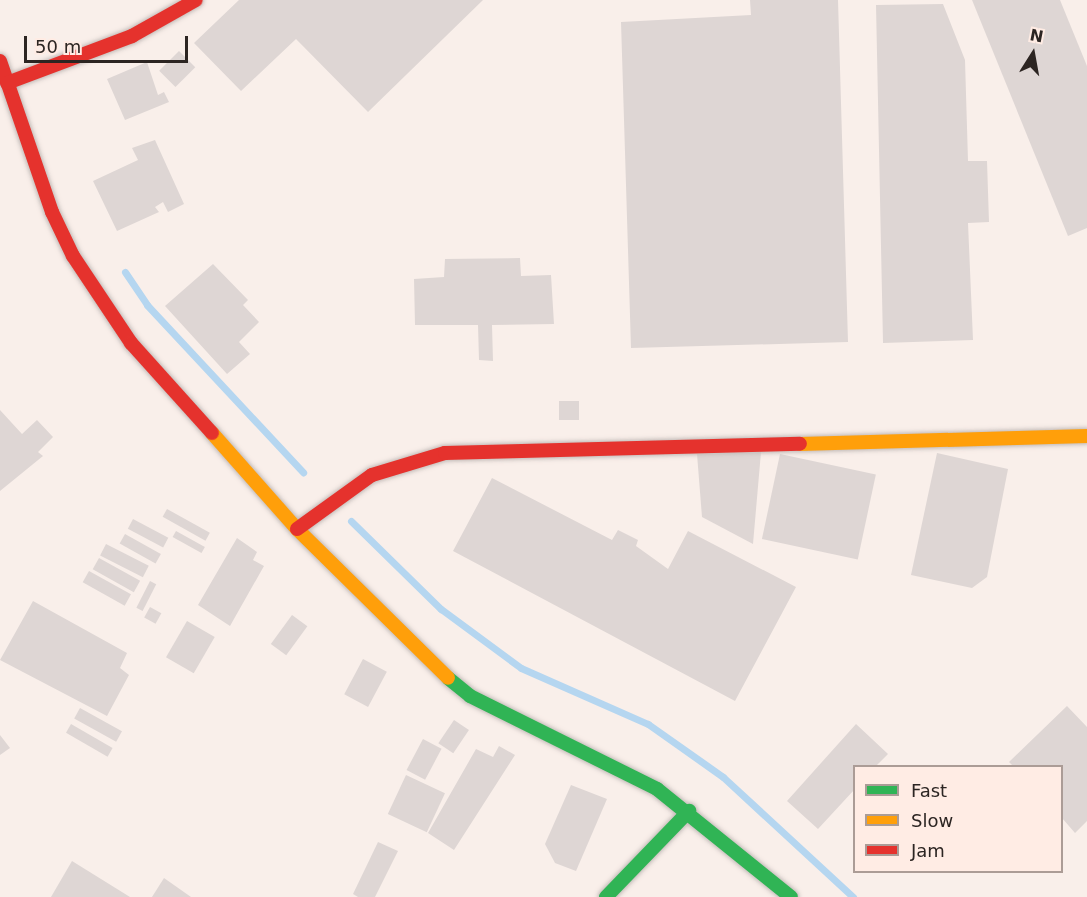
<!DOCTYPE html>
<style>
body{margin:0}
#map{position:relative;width:1087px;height:897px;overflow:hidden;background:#f9efea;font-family:"DejaVu Sans",sans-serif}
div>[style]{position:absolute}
.stream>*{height:7px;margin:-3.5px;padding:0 3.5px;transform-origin:3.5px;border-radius:3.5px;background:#b5d6f0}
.building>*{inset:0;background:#ded6d4;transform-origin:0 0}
.roads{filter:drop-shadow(0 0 2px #c4bcb9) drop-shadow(0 0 2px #c4bcb9)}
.fast>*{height:14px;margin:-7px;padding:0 7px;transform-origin:7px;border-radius:7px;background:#30b455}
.slow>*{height:14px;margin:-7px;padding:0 7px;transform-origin:7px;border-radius:7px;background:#ff9f0a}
.jam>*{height:14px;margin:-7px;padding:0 7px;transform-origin:7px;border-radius:7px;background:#e5322d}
span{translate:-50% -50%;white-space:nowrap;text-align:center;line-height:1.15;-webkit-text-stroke:6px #ffece4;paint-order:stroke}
.legend{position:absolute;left:853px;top:765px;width:210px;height:108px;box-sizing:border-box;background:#ffece4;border:2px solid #ab9c96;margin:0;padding:8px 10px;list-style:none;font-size:18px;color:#2c2522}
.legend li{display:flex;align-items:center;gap:12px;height:30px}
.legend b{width:30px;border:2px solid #ab9c96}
.north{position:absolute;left:1003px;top:24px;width:60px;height:60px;-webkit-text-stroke:4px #ffece4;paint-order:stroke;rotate:11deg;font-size:16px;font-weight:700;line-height:24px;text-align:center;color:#2c2522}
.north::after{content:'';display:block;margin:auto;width:21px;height:27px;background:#2c2522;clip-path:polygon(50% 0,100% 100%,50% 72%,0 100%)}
.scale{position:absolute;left:24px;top:36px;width:164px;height:27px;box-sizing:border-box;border:3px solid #2c2522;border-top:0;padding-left:8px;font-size:18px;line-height:21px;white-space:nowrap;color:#2c2522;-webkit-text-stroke:4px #ffece4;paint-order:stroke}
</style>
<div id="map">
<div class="stream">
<i style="left:125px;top:272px;width:40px;rotate:56deg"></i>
<i style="left:147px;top:305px;width:229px;rotate:47deg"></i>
<i style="left:351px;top:521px;width:126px;rotate:44.4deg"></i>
<i style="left:441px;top:609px;width:99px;rotate:36.4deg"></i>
<i style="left:521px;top:668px;width:139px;rotate:23.8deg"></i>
<i style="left:648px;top:724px;width:92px;rotate:35.2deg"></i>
<i style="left:723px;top:777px;width:177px;rotate:42.7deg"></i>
</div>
<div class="building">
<i style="clip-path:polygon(239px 0,483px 0,368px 112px,296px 39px,241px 91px,194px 43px)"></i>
<i style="clip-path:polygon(750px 0,838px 0,848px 342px,631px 348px,621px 22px,751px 15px)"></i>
<i style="clip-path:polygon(972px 0,1060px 0,1087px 66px,1087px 228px,1068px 236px)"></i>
<i style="clip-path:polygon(943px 4px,965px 60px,968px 161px,987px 161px,989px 222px,968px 223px,973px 340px,883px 343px,876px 5px)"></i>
<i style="left:179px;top:51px;width:23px;height:28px;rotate:45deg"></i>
<i style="clip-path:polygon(147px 62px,158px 95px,164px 92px,169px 102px,125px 120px,107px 79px)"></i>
<i style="clip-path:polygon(155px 140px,184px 204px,168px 212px,163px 202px,155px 207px,159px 212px,117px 231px,93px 181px,138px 160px,132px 148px)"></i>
<i style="clip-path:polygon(520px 258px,521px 276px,551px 275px,554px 324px,492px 325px,493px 361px,479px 360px,478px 325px,415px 325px,414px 279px,444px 277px,445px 259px)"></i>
<i style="clip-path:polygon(213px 264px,248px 300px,243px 305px,259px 322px,239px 342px,250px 354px,227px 374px,165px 306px)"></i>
<i style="left:559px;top:401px;width:20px;height:19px"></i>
<i style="clip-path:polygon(0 410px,22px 434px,37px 420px,53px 437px,38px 452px,43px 456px,0 491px)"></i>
<i style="clip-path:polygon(761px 452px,753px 544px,702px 517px,697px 454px)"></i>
<i style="clip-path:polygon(937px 453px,1008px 469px,987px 577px,972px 588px,911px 575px)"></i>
<i style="left:780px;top:454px;width:98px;height:87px;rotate:12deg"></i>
<i style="clip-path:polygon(492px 478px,612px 540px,618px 530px,638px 540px,636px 546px,668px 569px,688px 531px,796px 587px,735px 701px,453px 551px)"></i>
<i style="left:167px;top:509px;width:49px;height:9px;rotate:29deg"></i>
<i style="left:133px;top:519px;width:40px;height:11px;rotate:28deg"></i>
<i style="left:176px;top:531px;width:33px;height:7px;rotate:29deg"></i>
<i style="left:125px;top:534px;width:41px;height:11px;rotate:29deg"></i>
<i style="clip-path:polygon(237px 538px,257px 552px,253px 560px,264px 566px,230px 626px,198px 605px)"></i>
<i style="left:106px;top:544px;width:48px;height:13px;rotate:27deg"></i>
<i style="left:99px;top:558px;width:47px;height:13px;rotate:29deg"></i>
<i style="left:89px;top:571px;width:48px;height:13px;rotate:29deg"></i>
<i style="left:150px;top:581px;width:7px;height:30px;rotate:27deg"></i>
<i style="clip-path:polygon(33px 601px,127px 653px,120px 668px,129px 675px,107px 716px,0 660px)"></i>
<i style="left:150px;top:607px;width:13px;height:12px;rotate:29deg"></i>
<i style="left:292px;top:615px;width:19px;height:36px;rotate:36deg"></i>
<i style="left:187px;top:621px;width:32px;height:42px;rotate:30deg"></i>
<i style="left:363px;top:659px;width:27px;height:40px;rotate:28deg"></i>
<i style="clip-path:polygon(1067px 706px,1087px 727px,1087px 821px,1075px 833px,1062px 818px,1062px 766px,1013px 766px,1009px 762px)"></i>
<i style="left:80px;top:708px;width:48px;height:12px;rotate:29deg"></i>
<i style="left:454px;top:720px;width:18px;height:28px;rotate:34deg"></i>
<i style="left:71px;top:724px;width:48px;height:10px;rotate:30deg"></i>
<i style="clip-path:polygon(856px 724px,888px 754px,876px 766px,854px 766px,854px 790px,818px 829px,787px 801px)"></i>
<i style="clip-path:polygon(0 735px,10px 748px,0 755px)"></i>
<i style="left:423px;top:739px;width:21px;height:35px;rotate:28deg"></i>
<i style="clip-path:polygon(499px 746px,515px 755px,454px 850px,428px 833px,476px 749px,493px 757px)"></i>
<i style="left:406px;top:775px;width:43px;height:43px;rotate:25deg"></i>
<i style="clip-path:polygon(571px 785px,607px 799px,576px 871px,555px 863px,545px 844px)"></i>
<i style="clip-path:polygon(378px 842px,398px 851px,375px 897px,358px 897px,353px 894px)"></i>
<i style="clip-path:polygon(72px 861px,130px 897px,51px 897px)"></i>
<i style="clip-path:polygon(164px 878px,191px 897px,152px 897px)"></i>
</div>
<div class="roads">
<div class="fast">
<i style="left:448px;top:678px;width:28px;rotate:39deg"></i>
<i style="left:470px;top:696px;width:209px;rotate:26.4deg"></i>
<i style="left:657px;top:789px;width:172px;rotate:38.9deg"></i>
<i style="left:606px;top:897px;width:120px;rotate:-46deg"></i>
</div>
<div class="slow">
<i style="left:212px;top:433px;width:128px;rotate:48.5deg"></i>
<i style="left:297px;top:529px;width:212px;rotate:44.6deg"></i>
<i style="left:800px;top:444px;width:287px;rotate:-1.6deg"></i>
</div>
<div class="jam">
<i style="left:0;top:61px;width:160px;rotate:71deg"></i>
<i style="left:52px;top:212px;width:49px;rotate:64.5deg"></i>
<i style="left:73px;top:256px;width:105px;rotate:56.3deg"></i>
<i style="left:131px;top:343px;width:121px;rotate:48deg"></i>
<i style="left:7px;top:83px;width:134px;rotate:-20.6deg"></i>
<i style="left:132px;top:36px;width:73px;rotate:-29.4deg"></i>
<i style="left:297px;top:529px;width:92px;rotate:-35.8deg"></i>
<i style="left:372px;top:475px;width:76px;rotate:-16.8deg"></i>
<i style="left:445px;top:453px;width:355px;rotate:-1.5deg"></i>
</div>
</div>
<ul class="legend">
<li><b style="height:8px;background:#30b455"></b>Fast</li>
<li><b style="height:8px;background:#ff9f0a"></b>Slow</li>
<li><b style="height:8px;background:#e5322d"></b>Jam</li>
</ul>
<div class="north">N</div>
<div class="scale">50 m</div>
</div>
